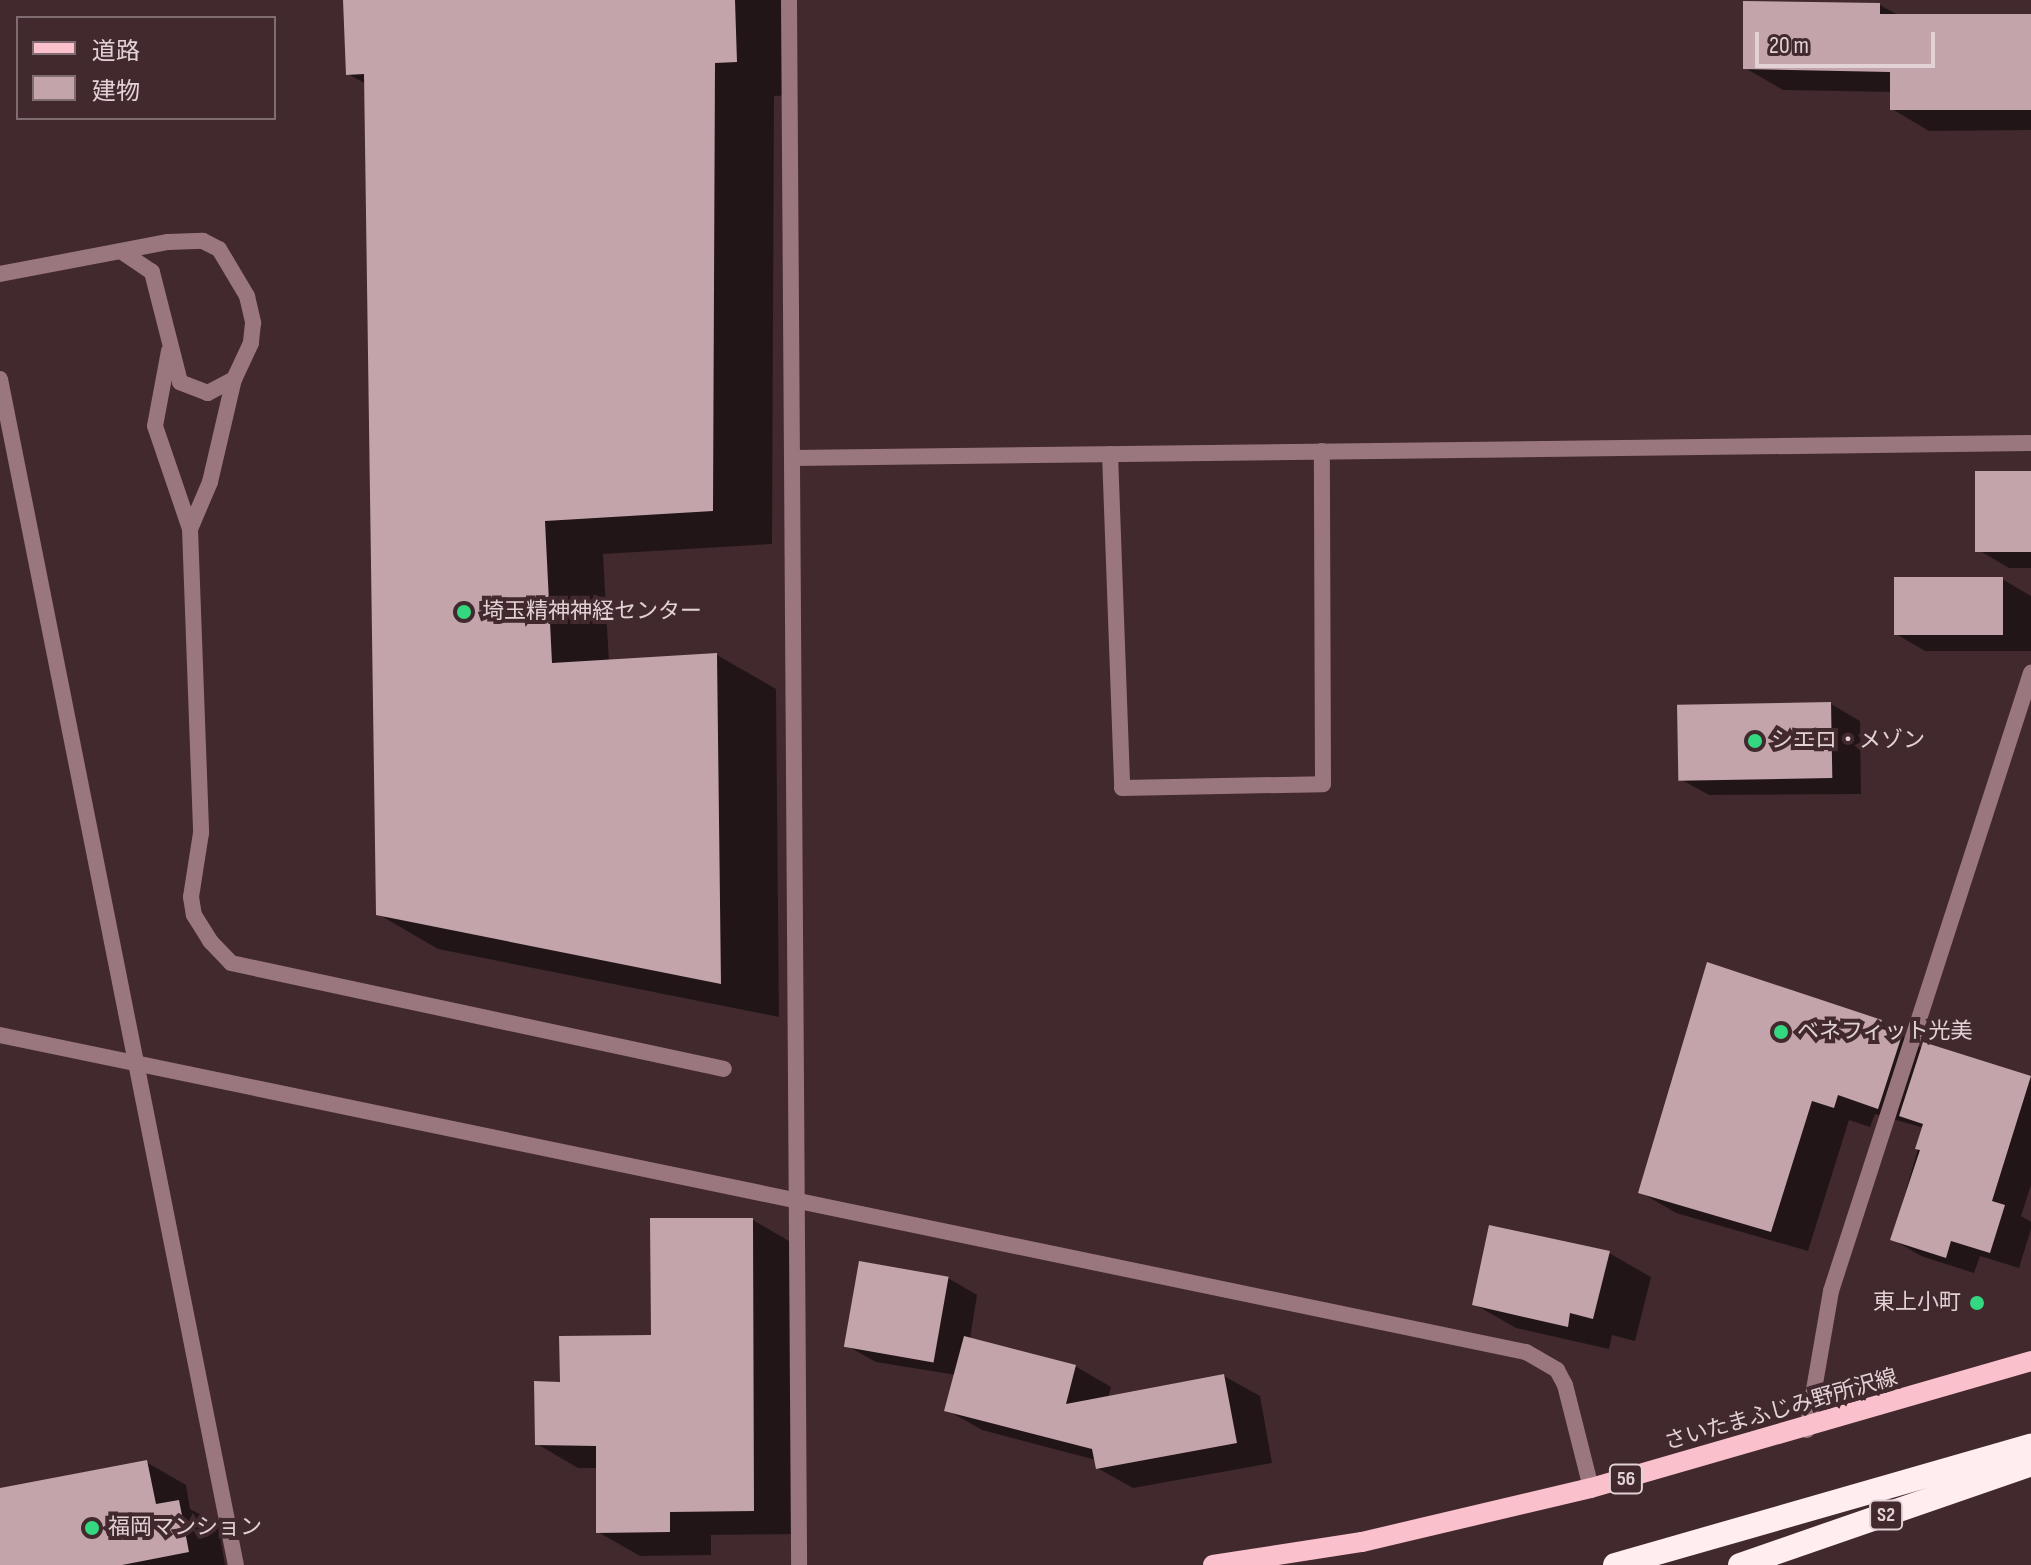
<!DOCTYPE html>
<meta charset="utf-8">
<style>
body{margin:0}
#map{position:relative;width:2031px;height:1565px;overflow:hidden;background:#41292e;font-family:"Sofia Sans Condensed","Noto Sans JP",sans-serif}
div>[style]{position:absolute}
.shadow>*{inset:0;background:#0007}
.building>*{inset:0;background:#c3a4ab;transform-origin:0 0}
.service>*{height:16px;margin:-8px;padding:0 8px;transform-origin:8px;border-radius:8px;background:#9a767e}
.minor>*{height:16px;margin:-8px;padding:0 8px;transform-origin:8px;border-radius:8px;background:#9a767e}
.primary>*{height:20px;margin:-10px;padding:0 10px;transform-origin:10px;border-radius:10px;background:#fac0cc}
.motorway>*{height:24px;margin:-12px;padding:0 12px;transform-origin:12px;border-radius:12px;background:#ffedf0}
.dots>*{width:22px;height:22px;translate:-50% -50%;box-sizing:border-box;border:4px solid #41292e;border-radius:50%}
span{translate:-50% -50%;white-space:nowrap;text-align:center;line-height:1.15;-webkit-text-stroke:8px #41292e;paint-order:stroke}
.shield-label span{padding:2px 6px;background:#41292e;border:2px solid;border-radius:6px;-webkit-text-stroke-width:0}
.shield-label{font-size:20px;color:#e2d2d5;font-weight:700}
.poi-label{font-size:22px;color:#e2d2d5}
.left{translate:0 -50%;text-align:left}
.right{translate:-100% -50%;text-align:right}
.street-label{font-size:22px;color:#e2d2d5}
.legend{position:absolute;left:16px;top:16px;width:260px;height:104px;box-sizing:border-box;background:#41292e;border:2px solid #816d71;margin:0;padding:10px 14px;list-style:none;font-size:24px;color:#e2d2d5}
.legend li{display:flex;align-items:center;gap:16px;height:40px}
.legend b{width:40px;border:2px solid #816d71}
.scale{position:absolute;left:1755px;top:32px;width:180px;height:36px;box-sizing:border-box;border:4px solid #e2d2d5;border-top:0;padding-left:10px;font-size:24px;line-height:28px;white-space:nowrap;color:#e2d2d5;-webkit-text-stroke:6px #41292e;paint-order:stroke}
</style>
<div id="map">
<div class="shadow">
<i style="clip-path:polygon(345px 0,792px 0,796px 95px,774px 96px,772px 544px,603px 554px,609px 662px,717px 655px,776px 689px,779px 1017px,438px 949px,378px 914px,366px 84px,348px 74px)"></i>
<i style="clip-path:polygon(1880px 5px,1900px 16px,2031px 16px,2031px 130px,1929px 131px,1892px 109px,1892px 92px,1783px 90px,1745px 68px)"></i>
<i style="clip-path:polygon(2031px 473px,2031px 568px,2009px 568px,1980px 551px)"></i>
<i style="clip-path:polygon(2002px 579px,2031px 596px,2031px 651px,1925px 651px,1896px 634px)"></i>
<i style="clip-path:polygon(1831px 704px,1860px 721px,1861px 794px,1709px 795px,1680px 779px)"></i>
<i style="clip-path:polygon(1881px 1022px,1923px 1049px,1925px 1044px,2031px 1078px,2031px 1185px,2021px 1216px,2031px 1222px,2031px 1229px,2019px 1268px,1980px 1256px,1974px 1273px,1921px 1256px,1892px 1239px,1924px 1128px,1875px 1114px,1870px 1127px,1849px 1120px,1808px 1251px,1676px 1213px,1640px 1192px)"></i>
<i style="clip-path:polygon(753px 1220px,794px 1244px,795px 1534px,711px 1535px,711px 1555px,640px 1556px,598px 1532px,598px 1468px,578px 1468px,537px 1444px,562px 1384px,653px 1337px)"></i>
<i style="clip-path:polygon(1609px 1253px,1651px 1277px,1635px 1341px,1612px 1335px,1609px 1349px,1516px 1328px,1474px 1304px)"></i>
<i style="clip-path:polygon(948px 1278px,977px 1295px,970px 1339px,1075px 1366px,1111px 1387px,1108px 1398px,1224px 1376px,1260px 1396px,1272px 1463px,1133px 1488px,1097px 1468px,1096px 1460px,982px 1430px,947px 1410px,956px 1375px,876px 1362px,847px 1346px)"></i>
<i style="clip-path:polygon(146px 1462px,186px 1485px,190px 1509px,218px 1524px,225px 1565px,0 1565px,0 1490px)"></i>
</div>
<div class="building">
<i style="clip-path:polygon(343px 0,735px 0,737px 62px,715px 63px,713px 511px,545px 521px,552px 663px,717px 653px,721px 984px,376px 915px,364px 74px,346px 75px)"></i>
<i style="clip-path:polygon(1743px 1px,1880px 3px,1880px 14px,2031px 14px,2031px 110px,1890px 110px,1890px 72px,1743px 69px)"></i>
<i style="left:2031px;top:471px;width:81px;height:56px;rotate:90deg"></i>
<i style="left:1894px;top:577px;width:109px;height:58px"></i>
<i style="left:1831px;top:702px;width:76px;height:154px;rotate:89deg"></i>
<i style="clip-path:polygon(1707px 962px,1882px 1020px,1879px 1028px,1902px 1035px,1878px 1109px,1838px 1095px,1834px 1108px,1812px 1101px,1771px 1232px,1638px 1193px)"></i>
<i style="clip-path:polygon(1923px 1042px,2031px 1076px,1992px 1201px,2005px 1205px,1990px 1253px,1951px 1241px,1946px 1258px,1890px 1240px,1920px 1150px,1915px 1149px,1923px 1124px,1899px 1116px)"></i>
<i style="clip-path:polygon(650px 1218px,753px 1218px,754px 1511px,670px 1512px,670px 1532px,596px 1533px,596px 1446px,535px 1445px,534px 1381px,560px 1382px,559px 1336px,651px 1335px)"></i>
<i style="clip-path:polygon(1489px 1225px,1610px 1251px,1593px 1319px,1570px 1313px,1568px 1327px,1472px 1305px)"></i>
<i style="left:859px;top:1261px;width:91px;height:87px;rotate:10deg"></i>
<i style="clip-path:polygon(964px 1336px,1076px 1365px,1066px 1404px,1224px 1374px,1237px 1443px,1096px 1469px,1092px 1449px,944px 1411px)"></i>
<i style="clip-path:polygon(147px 1460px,156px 1504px,179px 1500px,189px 1552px,122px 1565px,0 1565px,0 1488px)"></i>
</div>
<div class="service">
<i style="left:0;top:274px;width:171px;rotate:-10.8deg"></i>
<i style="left:168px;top:242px;width:35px;rotate:-2deg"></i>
<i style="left:203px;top:241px;width:18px;rotate:27deg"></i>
<i style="left:219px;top:249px;width:55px;rotate:59.2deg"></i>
<i style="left:247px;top:296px;width:28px;rotate:77deg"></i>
<i style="left:253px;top:323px;width:20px;rotate:96deg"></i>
<i style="left:251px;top:343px;width:40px;rotate:115deg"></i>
<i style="left:234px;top:379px;width:30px;rotate:152deg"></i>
<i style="left:208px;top:393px;width:30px;rotate:-159deg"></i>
<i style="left:180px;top:382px;width:114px;rotate:-104.3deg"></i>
<i style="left:152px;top:272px;width:37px;rotate:-146deg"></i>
<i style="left:169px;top:351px;width:76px;rotate:100.6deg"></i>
<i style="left:155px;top:426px;width:109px;rotate:71.2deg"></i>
<i style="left:190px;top:529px;width:304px;rotate:87.9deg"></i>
<i style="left:201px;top:833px;width:65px;rotate:98.9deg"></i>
<i style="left:191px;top:897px;width:18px;rotate:81deg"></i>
<i style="left:194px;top:915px;width:31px;rotate:58deg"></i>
<i style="left:210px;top:941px;width:30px;rotate:46deg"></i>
<i style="left:231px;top:963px;width:504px;rotate:12.13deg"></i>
<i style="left:190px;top:529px;width:51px;rotate:-66.9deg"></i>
<i style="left:210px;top:482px;width:106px;rotate:-76.9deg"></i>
</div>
<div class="minor">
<i style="left:789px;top:0;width:1565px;rotate:89.63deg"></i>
<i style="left:0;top:379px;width:1209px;rotate:78.75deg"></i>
<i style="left:1110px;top:454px;width:334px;rotate:87.9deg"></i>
<i style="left:1122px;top:788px;width:201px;rotate:-1.1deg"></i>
<i style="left:1323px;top:784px;width:333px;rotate:-90.2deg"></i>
<i style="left:792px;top:458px;width:1239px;rotate:-0.69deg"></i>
<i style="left:0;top:1035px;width:1559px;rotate:11.74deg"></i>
<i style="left:1526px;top:1352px;width:36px;rotate:30deg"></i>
<i style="left:1557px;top:1370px;width:17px;rotate:62deg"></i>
<i style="left:1565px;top:1385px;width:106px;rotate:75.8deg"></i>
<i style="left:1807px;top:1430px;width:141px;rotate:-80.2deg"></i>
<i style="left:1831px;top:1291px;width:650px;rotate:-72.07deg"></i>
</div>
<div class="primary">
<i style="left:1213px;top:1565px;width:151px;rotate:-8.8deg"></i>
<i style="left:1362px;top:1542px;width:235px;rotate:-13.3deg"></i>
<i style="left:1591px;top:1488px;width:458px;rotate:-16.1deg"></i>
</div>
<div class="motorway">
<i style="left:1615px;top:1565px;width:433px;rotate:-16deg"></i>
<i style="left:1740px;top:1565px;width:308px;rotate:-19.1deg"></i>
</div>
<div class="dots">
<i style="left:464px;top:612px;background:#34d881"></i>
<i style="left:1755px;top:741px;background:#34d881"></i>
<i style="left:1781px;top:1032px;background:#34d881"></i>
<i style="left:1977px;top:1303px;background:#34d881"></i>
<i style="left:92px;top:1528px;background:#34d881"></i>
</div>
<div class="shield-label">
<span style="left:1626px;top:1479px">56</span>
<span style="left:1886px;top:1515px">S2</span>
</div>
<div class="poi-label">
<span class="left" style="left:482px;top:612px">埼玉精神神経センター</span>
<span class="left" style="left:1771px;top:741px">シエロ・メゾン</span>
<span class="left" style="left:1797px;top:1032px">ベネフィット光美</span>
<span class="right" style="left:1961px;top:1303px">東上小町</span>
<span class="left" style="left:108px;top:1528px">福岡マンション</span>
</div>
<div class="street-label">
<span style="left:1781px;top:1410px;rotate:-16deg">さいたまふじみ野所沢線</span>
</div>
<ul class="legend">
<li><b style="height:10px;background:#fac0cc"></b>道路</li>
<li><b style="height:22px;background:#c3a4ab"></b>建物</li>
</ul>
<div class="scale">20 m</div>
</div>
